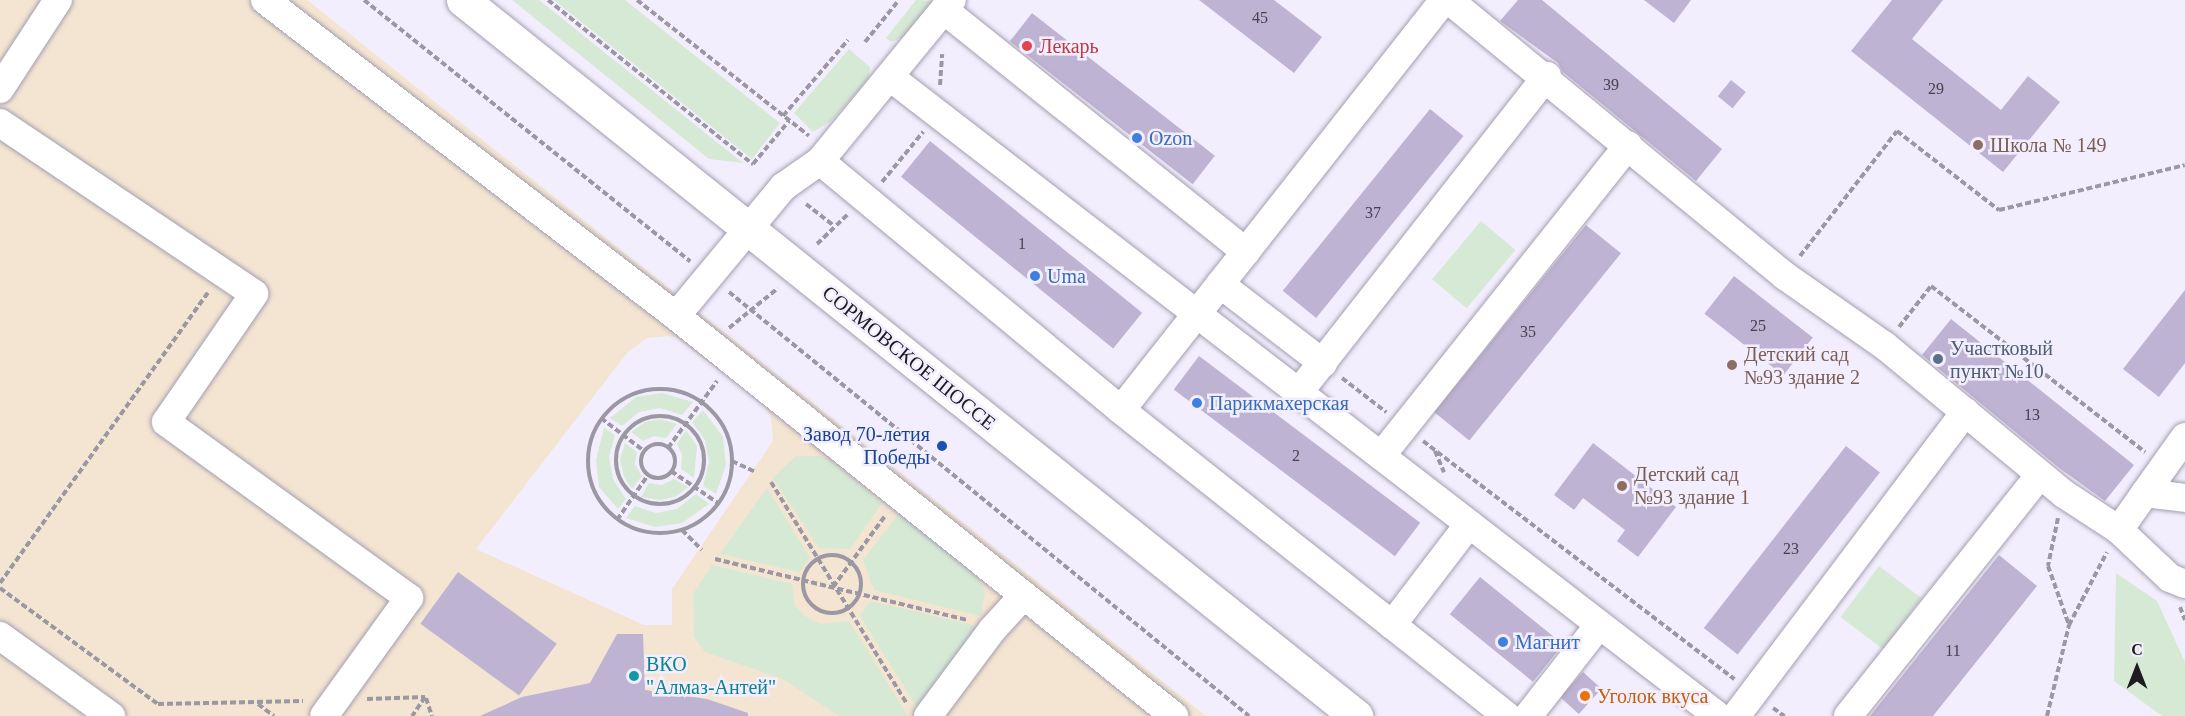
<!DOCTYPE html>
<meta charset="utf-8">
<style>
body{margin:0}
#map{position:relative;width:2185px;height:716px;overflow:hidden;background:#f3eefe;font-family:Georgia,serif}
div>[style]{position:absolute}
.industrial>*{inset:0;background:#f3e5d1}
.green>*{inset:0;background:#d6e9d5;transform-origin:0 0}
.building>*{inset:0;background:#beb3d2;transform-origin:0 0}
.path>*{height:4px;margin-top:-2px;transform-origin:0;background:repeating-linear-gradient(90deg,#9b97a3 0 6px,transparent 0 9px)}
.path>.ring{margin:-2px;padding:0;box-sizing:content-box;background:none;border:4px solid #9b97a3;border-radius:50%}
.roads{filter:drop-shadow(0 0 2px #a49eb0) drop-shadow(0 0 2px #a49eb0)}
.minor>*{height:28px;margin:-14px;padding:0 14px;transform-origin:14px;border-radius:14px;background:#fff}
.major>*{height:33px;margin:-16.5px;padding:0 16.5px;transform-origin:16.5px;border-radius:16.5px;background:#fff}
.dots>*{width:16px;height:16px;translate:-50% -50%;box-sizing:border-box;border:3px solid #f3eefe;border-radius:50%}
span{translate:-50% -50%;white-space:nowrap;text-align:center;line-height:1.15;-webkit-text-stroke:5px #f3eefe;paint-order:stroke}
.number-label{font-size:16px;color:#45414d}
.number-label span{-webkit-text-stroke-width:0}
.health-label{font-size:20px;color:#be3a42}
.left{translate:0 -50%;text-align:left}
.shop-label{font-size:20px;color:#366cbe}
.education-label{font-size:20px;color:#785e54}
.service-label{font-size:20px;color:#4e5e75}
.street-label{font-size:20px;color:#1d1b21}
.transit-label{font-size:20px;color:#164399}
.right{translate:-100% -50%;text-align:right}
.culture-label{font-size:20px;color:#0d838f}
.food-label{font-size:20px;color:#c56008}
.north{position:absolute;left:2107px;top:638px;width:60px;height:60px;-webkit-text-stroke:4px #f3eefe;paint-order:stroke;rotate:0deg;font-size:16px;font-weight:700;line-height:24px;text-align:center;color:#1d1b21}
.north::after{content:'';display:block;margin:auto;width:21px;height:27px;background:#1d1b21;clip-path:polygon(50% 0,100% 100%,50% 72%,0 100%)}
</style>
<div id="map">
<div class="industrial">
<i style="clip-path:polygon(evenodd,0 0,307px 0,1206px 716px,0 716px,0 0,669px 336px,677px 338px,762px 403px,771px 417px,773px 441px,672px 589px,672px 625px,644px 625px,476px 549px,627px 353px,647px 338px,669px 336px)"></i>
</div>
<div class="green">
<i style="clip-path:polygon(512px 0,539px 0,743px 163px,709px 159px)"></i>
<i style="clip-path:polygon(554px 0,625px 0,780px 123px,752px 159px)"></i>
<i style="clip-path:polygon(916px 0,934px 1px,906px 36px,891px 42px,886px 38px)"></i>
<i style="clip-path:polygon(849px 49px,870px 67px,869px 79px,831px 121px,813px 132px,794px 113px)"></i>
<i style="left:1481px;top:221px;width:45px;height:76px;rotate:40deg"></i>
<i style="clip-path:polygon(662px 393px,693px 402px,682px 415px,660px 408px,639px 412px,622px 426px,610px 418px,636px 397px)"></i>
<i style="clip-path:polygon(703px 410px,723px 437px,726px 465px,716px 494px,703px 486px,709px 462px,705px 440px,692px 422px)"></i>
<i style="clip-path:polygon(660px 419px,677px 424px,666px 438px,654px 436px,643px 441px,631px 432px,645px 422px)"></i>
<i style="clip-path:polygon(604px 428px,615px 435px,609px 457px,613px 479px,626px 499px,618px 509px,599px 487px,596px 460px)"></i>
<i style="clip-path:polygon(686px 430px,697px 446px,694px 478px,681px 469px,682px 454px,677px 444px)"></i>
<i style="clip-path:polygon(625px 443px,637px 452px,635px 464px,642px 476px,632px 489px,624px 477px,620px 460px)"></i>
<i style="clip-path:polygon(796px 456px,820px 456px,831px 460px,882px 503px,850px 549px,819px 548px,773px 478px)"></i>
<i style="clip-path:polygon(674px 479px,688px 487px,675px 497px,660px 500px,641px 497px,649px 483px,662px 485px)"></i>
<i style="clip-path:polygon(767px 488px,810px 558px,799px 572px,720px 554px)"></i>
<i style="clip-path:polygon(696px 494px,709px 504px,682px 523px,655px 527px,626px 518px,635px 506px,656px 513px,677px 509px)"></i>
<i style="clip-path:polygon(900px 512px,977px 576px,985px 592px,981px 616px,874px 590px,863px 560px)"></i>
<i style="clip-path:polygon(712px 565px,792px 584px,795px 606px,805px 616px,820px 624px,849px 621px,908px 716px,839px 716px,783px 679px,705px 652px,694px 637px,693px 594px)"></i>
<i style="left:1879px;top:566px;width:53px;height:64px;rotate:37deg"></i>
<i style="clip-path:polygon(2116px 573px,2157px 601px,2185px 662px,2185px 716px,2162px 716px,2114px 681px)"></i>
<i style="clip-path:polygon(870px 601px,977px 626px,918px 709px,860px 616px)"></i>
</div>
<div class="building">
<i style="clip-path:polygon(1199px 0,1274px 0,1322px 37px,1294px 73px)"></i>
<i style="clip-path:polygon(1518px 0,1542px 0,1722px 149px,1696px 181px,1563px 72px,1558px 63px,1500px 21px)"></i>
<i style="clip-path:polygon(1644px 0,1691px 0,1674px 23px)"></i>
<i style="clip-path:polygon(1892px 0,1943px 0,1912px 39px,2001px 110px,2028px 76px,2060px 102px,2003px 172px,1851px 51px)"></i>
<i style="left:1032px;top:13px;width:232px;height:36px;rotate:38deg"></i>
<i style="left:1731px;top:80px;width:19px;height:21px;rotate:39deg"></i>
<i style="left:1430px;top:109px;width:43px;height:234px;rotate:39deg"></i>
<i style="left:930px;top:141px;width:273px;height:46px;rotate:39deg"></i>
<i style="left:1586px;top:225px;width:45px;height:241px;rotate:39deg"></i>
<i style="left:1734px;top:276px;width:100px;height:48px;rotate:38deg"></i>
<i style="clip-path:polygon(2185px 290px,2185px 363px,2159px 397px,2123px 369px)"></i>
<i style="clip-path:polygon(1951px 319px,2134px 465px,2105px 501px,2058px 467px,1922px 355px)"></i>
<i style="left:1199px;top:356px;width:277px;height:42px;rotate:37deg"></i>
<i style="clip-path:polygon(1593px 443px,1676px 507px,1638px 557px,1617px 541px,1625px 530px,1583px 498px,1574px 510px,1554px 495px)"></i>
<i style="left:1846px;top:446px;width:43px;height:231px;rotate:38deg"></i>
<i style="clip-path:polygon(1999px 555px,2037px 586px,1933px 716px,1870px 716px)"></i>
<i style="left:458px;top:572px;width:122px;height:64px;rotate:36deg"></i>
<i style="left:1480px;top:577px;width:107px;height:48px;rotate:39deg"></i>
<i style="clip-path:polygon(617px 634px,643px 634px,645px 690px,707px 699px,748px 713px,748px 716px,480px 716px,522px 697px,590px 683px)"></i>
<i style="left:1583px;top:672px;width:25px;height:34px;rotate:42deg"></i>
</div>
<div class="path">
<i style="left:364px;top:0;width:418px;rotate:38.7deg"></i>
<i style="left:548px;top:0;width:263px;rotate:38.7deg"></i>
<i style="left:753px;top:164px;width:56px;rotate:-50.1deg"></i>
<i style="left:637px;top:0;width:219px;rotate:38.3deg"></i>
<i style="left:865px;top:42px;width:54px;rotate:-51deg"></i>
<i style="left:940px;top:85px;width:31px;rotate:-86deg"></i>
<i style="left:783px;top:116px;width:100px;rotate:-49.5deg"></i>
<i style="left:882px;top:182px;width:65px;rotate:-50.6deg"></i>
<i style="left:806px;top:204px;width:34px;rotate:38deg"></i>
<i style="left:817px;top:244px;width:42px;rotate:-44deg"></i>
<i style="left:1800px;top:256px;width:158px;rotate:-52.2deg"></i>
<i style="left:1897px;top:131px;width:129px;rotate:37.8deg"></i>
<i style="left:1999px;top:210px;width:191px;rotate:-13.6deg"></i>
<i style="left:729px;top:292px;width:671px;rotate:39.19deg"></i>
<i style="left:1899px;top:327px;width:52px;rotate:-52deg"></i>
<i style="left:1931px;top:286px;width:271px;rotate:37.8deg"></i>
<i style="left:729px;top:328px;width:63px;rotate:-39.2deg"></i>
<i style="left:1342px;top:378px;width:56px;rotate:37.7deg"></i>
<i class="ring" style="left:588px;top:389px;width:140px;height:140px"></i>
<i class="ring" style="left:616px;top:416px;width:84px;height:84px"></i>
<i style="left:601px;top:418px;width:54px;rotate:37.5deg"></i>
<i style="left:1423px;top:441px;width:392px;rotate:37.4deg"></i>
<i class="ring" style="left:641px;top:444px;width:30px;height:30px"></i>
<i style="left:668px;top:448px;width:83px;rotate:-53.8deg"></i>
<i style="left:1435px;top:451px;width:23px;rotate:67deg"></i>
<i style="left:732px;top:461px;width:26px;rotate:25deg"></i>
<i style="left:671px;top:471px;width:57px;rotate:34.2deg"></i>
<i style="left:771px;top:482px;width:260px;rotate:58.5deg"></i>
<i style="left:2058px;top:518px;width:49px;rotate:101.8deg"></i>
<i style="left:2048px;top:566px;width:63px;rotate:70.4deg"></i>
<i style="left:617px;top:520px;width:55px;rotate:-55.4deg"></i>
<i style="left:682px;top:530px;width:28px;rotate:45deg"></i>
<i class="ring" style="left:803px;top:555px;width:54px;height:54px"></i>
<i style="left:715px;top:559px;width:260px;rotate:13.6deg"></i>
<i style="left:0;top:583px;width:357px;rotate:-54.4deg"></i>
<i style="left:833px;top:587px;width:88px;rotate:-53.8deg"></i>
<i style="left:0;top:588px;width:196px;rotate:36.3deg"></i>
<i style="left:158px;top:704px;width:145px;rotate:-1.2deg"></i>
<i style="left:2180px;top:607px;width:14px;rotate:69deg"></i>
<i style="left:426px;top:698px;width:19px;rotate:72deg"></i>
<i style="left:367px;top:699px;width:58px;rotate:-2deg"></i>
<i style="left:425px;top:697px;width:23px;rotate:124deg"></i>
<i style="left:258px;top:704px;width:20px;rotate:37deg"></i>
<i style="left:1773px;top:708px;width:14px;rotate:36deg"></i>
<i style="left:2047px;top:716px;width:94px;rotate:-76.4deg"></i>
<i style="left:2069px;top:625px;width:82px;rotate:-62.5deg"></i>
</div>
<div class="roads">
<div class="minor">
<i style="left:265px;top:0;width:518px;rotate:37.56deg"></i>
<i style="left:676px;top:316px;width:639px;rotate:38.77deg"></i>
<i style="left:1449px;top:0;width:435px;rotate:39.4deg"></i>
<i style="left:1785px;top:276px;width:122px;rotate:35deg"></i>
<i style="left:1885px;top:346px;width:232px;rotate:39.6deg"></i>
<i style="left:2064px;top:494px;width:66px;rotate:33.2deg"></i>
<i style="left:2119px;top:530px;width:45px;rotate:-54.9deg"></i>
<i style="left:944px;top:10px;width:387px;rotate:38.7deg"></i>
<i style="left:890px;top:77px;width:1046px;rotate:37.66deg"></i>
<i style="left:0;top:89px;width:106px;rotate:-56.9deg"></i>
<i style="left:0;top:123px;width:306px;rotate:33.9deg"></i>
<i style="left:254px;top:294px;width:155px;rotate:124.5deg"></i>
<i style="left:166px;top:422px;width:300px;rotate:35.9deg"></i>
<i style="left:409px;top:598px;width:145px;rotate:125.8deg"></i>
<i style="left:820px;top:161px;width:391px;rotate:39.6deg"></i>
<i style="left:1121px;top:410px;width:493px;rotate:38.4deg"></i>
<i style="left:1220px;top:284px;width:130px;rotate:37.5deg"></i>
<i style="left:676px;top:316px;width:168px;rotate:-50.3deg"></i>
<i style="left:783px;top:187px;width:45px;rotate:-35.1deg"></i>
<i style="left:820px;top:161px;width:208px;rotate:-50.7deg"></i>
<i style="left:1299px;top:392px;width:402px;rotate:-51.9deg"></i>
<i style="left:1121px;top:410px;width:522px;rotate:-51.77deg"></i>
<i style="left:2185px;top:437px;width:69px;rotate:125.5deg"></i>
<i style="left:2145px;top:493px;width:40px;rotate:7.1deg"></i>
<i style="left:1381px;top:456px;width:397px;rotate:-51.5deg"></i>
<i style="left:2119px;top:530px;width:70px;rotate:43.3deg"></i>
<i style="left:2170px;top:578px;width:16px;rotate:22deg"></i>
<i style="left:1392px;top:625px;width:127px;rotate:-52.7deg"></i>
<i style="left:0;top:636px;width:137px;rotate:35.8deg"></i>
<i style="left:928px;top:716px;width:107px;rotate:-53.3deg"></i>
<i style="left:992px;top:630px;width:47px;rotate:-47.6deg"></i>
<i style="left:1528px;top:716px;width:115px;rotate:-52deg"></i>
<i style="left:1736px;top:716px;width:381px;rotate:-53deg"></i>
<i style="left:1848px;top:716px;width:308px;rotate:-51.5deg"></i>
</div>
<div class="major">
<i style="left:463px;top:0;width:1145px;rotate:38.72deg"></i>
</div>
</div>
<div class="dots">
<i style="left:1027px;top:46px;background:#e0444e"></i>
<i style="left:1137px;top:138px;background:#3f7fe0"></i>
<i style="left:1978px;top:145px;background:#8d6e63"></i>
<i style="left:1035px;top:276px;background:#3f7fe0"></i>
<i style="left:1938px;top:359px;background:#5c6f8a"></i>
<i style="left:1732px;top:365px;background:#8d6e63"></i>
<i style="left:1197px;top:403px;background:#3f7fe0"></i>
<i style="left:942px;top:446px;background:#1a4fb4"></i>
<i style="left:1622px;top:486px;background:#8d6e63"></i>
<i style="left:1503px;top:642px;background:#3f7fe0"></i>
<i style="left:634px;top:676px;background:#0f9aa8"></i>
<i style="left:1585px;top:696px;background:#e8710a"></i>
</div>
<div class="number-label">
<span style="left:1260px;top:18px">45</span>
<span style="left:1611px;top:85px">39</span>
<span style="left:1936px;top:89px">29</span>
<span style="left:1373px;top:213px">37</span>
<span style="left:1022px;top:244px">1</span>
<span style="left:1758px;top:326px">25</span>
<span style="left:1528px;top:332px">35</span>
<span style="left:2032px;top:415px">13</span>
<span style="left:1296px;top:456px">2</span>
<span style="left:1791px;top:549px">23</span>
<span style="left:1953px;top:651px">11</span>
</div>
<div class="health-label">
<span class="left" style="left:1039px;top:46px">Лекарь</span>
</div>
<div class="shop-label">
<span class="left" style="left:1149px;top:138px">Ozon</span>
<span class="left" style="left:1047px;top:276px">Uma</span>
<span class="left" style="left:1209px;top:403px">Парикмахерская</span>
<span class="left" style="left:1515px;top:642px">Магнит</span>
</div>
<div class="education-label">
<span class="left" style="left:1990px;top:145px">Школа № 149</span>
<span class="left" style="left:1744px;top:366px">Детский сад<br>№93 здание 2</span>
<span class="left" style="left:1634px;top:486px">Детский сад<br>№93 здание 1</span>
</div>
<div class="service-label">
<span class="left" style="left:1950px;top:360px">Участковый<br>пункт №10</span>
</div>
<div class="street-label">
<span style="left:909px;top:358px;rotate:39deg">СОРМОВСКОЕ ШОССЕ</span>
</div>
<div class="transit-label">
<span class="right" style="left:930px;top:446px">Завод 70-летия<br>Победы</span>
</div>
<div class="culture-label">
<span class="left" style="left:646px;top:676px">ВКО<br>"Алмаз-Антей"</span>
</div>
<div class="food-label">
<span class="left" style="left:1597px;top:696px">Уголок вкуса</span>
</div>
<div class="north">С</div>
</div>
